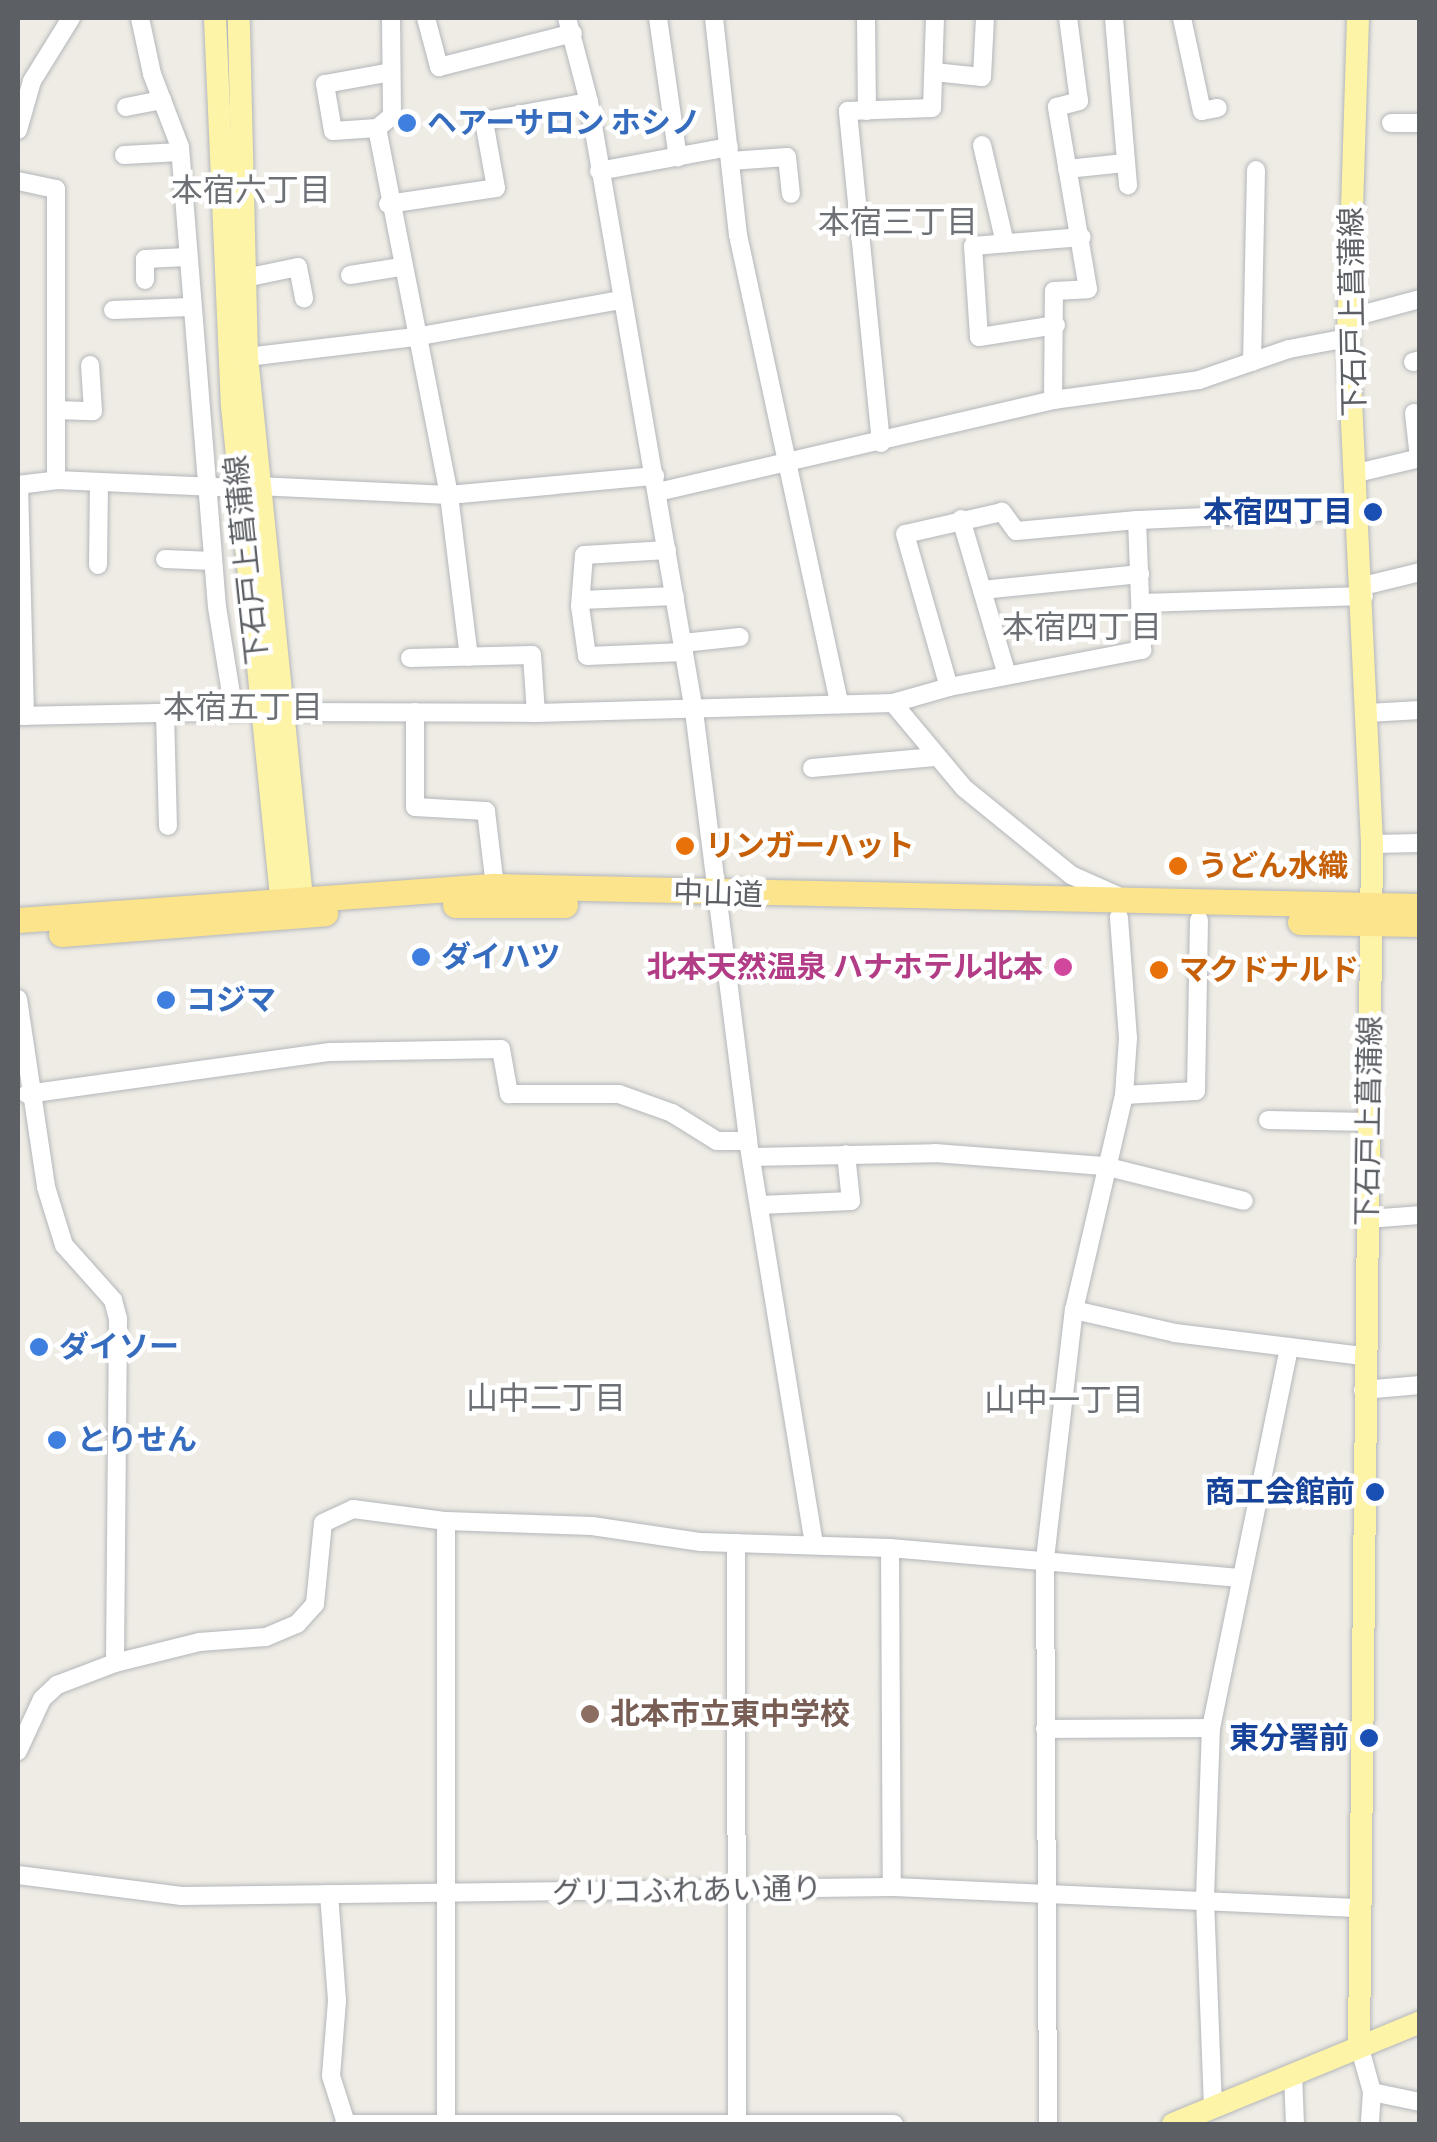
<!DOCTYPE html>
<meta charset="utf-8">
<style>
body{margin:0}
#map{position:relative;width:1437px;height:2142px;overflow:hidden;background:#eeece4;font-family:Rubik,"Noto Sans JP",sans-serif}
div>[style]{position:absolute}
.roads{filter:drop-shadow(0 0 2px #b4b6bb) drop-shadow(0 0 2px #b4b6bb)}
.minor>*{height:18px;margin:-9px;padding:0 9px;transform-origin:9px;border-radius:9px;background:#fff}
.major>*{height:22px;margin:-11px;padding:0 11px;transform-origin:11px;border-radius:11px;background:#fef4a8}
.highway>*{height:25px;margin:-12.5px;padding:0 12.5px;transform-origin:12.5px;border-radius:12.5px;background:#fce48d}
.dots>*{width:28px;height:28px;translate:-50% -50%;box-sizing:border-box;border:5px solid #fff;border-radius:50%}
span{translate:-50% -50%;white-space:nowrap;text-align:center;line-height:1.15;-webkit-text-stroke:9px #fff;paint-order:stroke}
.shop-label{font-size:30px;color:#366cbe;font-weight:700}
.left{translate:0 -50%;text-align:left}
.street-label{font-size:30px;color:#5c5f64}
.transit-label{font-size:30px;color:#164399;font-weight:700}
.right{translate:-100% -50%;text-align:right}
.food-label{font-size:30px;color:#c56008;font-weight:700}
.hotel-label{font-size:30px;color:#b23c85;font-weight:700}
.education-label{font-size:30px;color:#785e54;font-weight:700}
.neighbourhood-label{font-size:32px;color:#6d7176}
.frame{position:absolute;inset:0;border:20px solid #5c5f64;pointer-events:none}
</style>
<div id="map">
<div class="roads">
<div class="minor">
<i style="left:140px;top:18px;width:57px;rotate:77.9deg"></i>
<i style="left:152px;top:74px;width:78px;rotate:69deg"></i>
<i style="left:180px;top:147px;width:461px;rotate:85.4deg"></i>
<i style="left:217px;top:607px;width:106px;rotate:80.8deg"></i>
<i style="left:391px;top:18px;width:98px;rotate:89.4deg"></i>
<i style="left:392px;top:116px;width:19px;rotate:141deg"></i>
<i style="left:377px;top:128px;width:44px;rotate:176.1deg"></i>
<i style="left:333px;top:131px;width:48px;rotate:-99.7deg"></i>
<i style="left:325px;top:84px;width:67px;rotate:-10.3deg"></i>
<i style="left:426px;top:18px;width:51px;rotate:75.1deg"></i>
<i style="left:439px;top:67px;width:138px;rotate:-14.2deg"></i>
<i style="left:567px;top:18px;width:87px;rotate:75.3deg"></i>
<i style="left:589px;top:102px;width:618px;rotate:80.22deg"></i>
<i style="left:694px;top:711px;width:433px;rotate:82.8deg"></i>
<i style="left:748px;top:1141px;width:409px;rotate:80.7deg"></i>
<i style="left:658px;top:18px;width:141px;rotate:81.9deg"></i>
<i style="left:714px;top:18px;width:218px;rotate:83.7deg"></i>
<i style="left:738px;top:235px;width:480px;rotate:77.8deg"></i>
<i style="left:866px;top:18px;width:93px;rotate:89.4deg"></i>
<i style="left:1114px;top:18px;width:168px;rotate:85.2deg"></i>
<i style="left:1182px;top:18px;width:95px;rotate:77.9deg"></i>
<i style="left:1202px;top:111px;width:16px;rotate:-11deg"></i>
<i style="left:934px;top:72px;width:48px;rotate:5.9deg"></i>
<i style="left:982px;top:77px;width:59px;rotate:-87.1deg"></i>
<i style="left:126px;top:107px;width:37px;rotate:-11deg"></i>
<i style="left:1391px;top:123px;width:29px"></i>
<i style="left:377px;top:128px;width:374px;rotate:78.9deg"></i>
<i style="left:449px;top:495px;width:163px;rotate:83deg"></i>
<i style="left:18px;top:130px;width:51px;rotate:-74.1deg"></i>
<i style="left:32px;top:81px;width:74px;rotate:-58.2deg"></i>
<i style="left:982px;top:145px;width:101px;rotate:76.8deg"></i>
<i style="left:124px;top:155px;width:56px;rotate:-3.1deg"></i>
<i style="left:730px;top:161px;width:57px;rotate:-4deg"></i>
<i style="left:787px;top:157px;width:37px;rotate:84deg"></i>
<i style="left:1067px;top:169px;width:58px;rotate:-5.9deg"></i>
<i style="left:599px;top:171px;width:132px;rotate:-10.5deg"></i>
<i style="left:18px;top:181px;width:39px;rotate:12deg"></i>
<i style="left:56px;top:189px;width:291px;rotate:90deg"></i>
<i style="left:388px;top:204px;width:109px;rotate:-8.4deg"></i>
<i style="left:496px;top:188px;width:68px;rotate:-100.2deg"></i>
<i style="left:484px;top:121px;width:107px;rotate:-10.3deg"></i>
<i style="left:350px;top:275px;width:52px;rotate:-8.9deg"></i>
<i style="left:245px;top:278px;width:54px;rotate:-11.7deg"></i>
<i style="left:298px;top:267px;width:32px;rotate:79deg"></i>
<i style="left:145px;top:280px;width:21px;rotate:-90deg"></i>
<i style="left:145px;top:259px;width:42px;rotate:-2.7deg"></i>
<i style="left:113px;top:310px;width:77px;rotate:-2.2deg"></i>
<i style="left:1349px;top:318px;width:73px;rotate:-15deg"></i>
<i style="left:1056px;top:325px;width:78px;rotate:171.1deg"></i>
<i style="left:979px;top:337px;width:91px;rotate:-93.8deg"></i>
<i style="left:973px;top:246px;width:109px;rotate:-4.7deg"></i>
<i style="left:247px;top:357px;width:169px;rotate:-6.8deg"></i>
<i style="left:415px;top:337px;width:208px;rotate:-10.2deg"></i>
<i style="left:1252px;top:362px;width:192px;rotate:-88.8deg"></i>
<i style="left:1413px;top:362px;width:7px;rotate:-16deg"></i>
<i style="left:1053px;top:400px;width:109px;rotate:-89.5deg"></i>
<i style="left:1054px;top:291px;width:34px;rotate:-3deg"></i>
<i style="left:1088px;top:289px;width:185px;rotate:-99.7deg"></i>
<i style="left:1057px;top:107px;width:23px;rotate:-15deg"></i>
<i style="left:1079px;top:101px;width:84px;rotate:-97.5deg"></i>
<i style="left:56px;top:410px;width:37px;rotate:2deg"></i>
<i style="left:93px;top:411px;width:46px;rotate:-93.7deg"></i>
<i style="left:1414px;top:413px;width:45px;rotate:83.7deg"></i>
<i style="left:881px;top:443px;width:334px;rotate:-95.7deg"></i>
<i style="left:848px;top:111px;width:84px;rotate:-2deg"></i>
<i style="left:932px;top:108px;width:90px;rotate:-88.1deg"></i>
<i style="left:1357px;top:473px;width:65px;rotate:-13.4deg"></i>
<i style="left:18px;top:485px;width:38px;rotate:-7deg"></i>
<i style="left:56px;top:480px;width:183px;rotate:2.5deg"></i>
<i style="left:19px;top:485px;width:231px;rotate:88.5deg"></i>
<i style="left:257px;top:486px;width:192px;rotate:2.7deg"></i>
<i style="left:449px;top:495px;width:207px;rotate:-5.3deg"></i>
<i style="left:658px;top:492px;width:406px;rotate:-13.1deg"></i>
<i style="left:1053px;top:400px;width:147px;rotate:-7.8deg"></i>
<i style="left:1199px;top:380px;width:95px;rotate:-19deg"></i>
<i style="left:1289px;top:349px;width:60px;rotate:-10.6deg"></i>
<i style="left:961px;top:519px;width:159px;rotate:73.6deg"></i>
<i style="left:1137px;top:520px;width:121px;rotate:174.8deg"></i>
<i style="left:1016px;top:531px;width:24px;rotate:-126deg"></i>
<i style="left:1002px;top:512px;width:99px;rotate:167.2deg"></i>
<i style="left:905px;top:534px;width:159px;rotate:74deg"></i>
<i style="left:949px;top:687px;width:197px;rotate:-10.9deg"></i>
<i style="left:1142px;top:650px;width:130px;rotate:-92.2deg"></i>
<i style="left:1137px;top:520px;width:222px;rotate:-2.6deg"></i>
<i style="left:667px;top:550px;width:83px;rotate:176.6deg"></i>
<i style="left:584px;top:555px;width:51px;rotate:94.5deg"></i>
<i style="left:580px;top:606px;width:50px;rotate:82deg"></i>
<i style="left:587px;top:656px;width:97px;rotate:-2.4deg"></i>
<i style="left:165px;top:559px;width:48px;rotate:2.4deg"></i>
<i style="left:98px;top:565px;width:81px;rotate:-89.3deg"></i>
<i style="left:1363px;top:586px;width:59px;rotate:-13.8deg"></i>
<i style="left:982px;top:590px;width:159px;rotate:-5.8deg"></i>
<i style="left:581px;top:600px;width:94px;rotate:-2.4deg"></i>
<i style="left:1142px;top:603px;width:222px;rotate:-1.8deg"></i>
<i style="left:683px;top:643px;width:57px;rotate:-6deg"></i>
<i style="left:410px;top:658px;width:122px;rotate:-1.4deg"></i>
<i style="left:532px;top:655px;width:58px;rotate:86.1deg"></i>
<i style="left:893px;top:703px;width:58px;rotate:-15.9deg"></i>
<i style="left:280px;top:712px;width:256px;rotate:0.2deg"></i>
<i style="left:536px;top:713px;width:357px;rotate:-1.6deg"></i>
<i style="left:893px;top:703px;width:111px;rotate:50.1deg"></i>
<i style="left:964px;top:788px;width:138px;rotate:39.1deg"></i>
<i style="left:1071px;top:875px;width:51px;rotate:24.1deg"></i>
<i style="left:415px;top:712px;width:95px;rotate:90deg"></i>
<i style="left:415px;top:807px;width:71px;rotate:3.2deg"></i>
<i style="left:486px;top:811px;width:76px;rotate:83.2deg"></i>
<i style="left:165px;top:713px;width:113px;rotate:88.5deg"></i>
<i style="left:1368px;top:713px;width:52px;rotate:-3.3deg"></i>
<i style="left:18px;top:716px;width:245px;rotate:-1.2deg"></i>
<i style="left:812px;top:768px;width:123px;rotate:-5.1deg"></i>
<i style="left:1372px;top:844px;width:48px;rotate:-1.2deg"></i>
<i style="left:18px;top:999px;width:190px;rotate:81.5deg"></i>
<i style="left:46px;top:1187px;width:61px;rotate:72.8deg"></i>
<i style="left:64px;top:1245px;width:74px;rotate:48.3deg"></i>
<i style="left:113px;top:1300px;width:20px;rotate:75deg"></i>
<i style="left:118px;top:1319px;width:344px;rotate:90.5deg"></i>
<i style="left:27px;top:1094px;width:306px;rotate:-7.9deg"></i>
<i style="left:330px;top:1052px;width:171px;rotate:-1deg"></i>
<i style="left:501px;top:1049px;width:46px;rotate:79.9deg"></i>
<i style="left:509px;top:1094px;width:110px"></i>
<i style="left:619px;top:1094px;width:56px;rotate:19.7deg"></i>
<i style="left:672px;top:1113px;width:53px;rotate:31.9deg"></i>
<i style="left:717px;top:1141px;width:31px"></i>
<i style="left:1124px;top:1095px;width:72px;rotate:-3.2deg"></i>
<i style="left:1196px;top:1091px;width:171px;rotate:-89deg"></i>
<i style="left:1268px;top:1120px;width:102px;rotate:1.1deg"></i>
<i style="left:751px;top:1157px;width:184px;rotate:-1.2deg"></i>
<i style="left:935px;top:1153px;width:169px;rotate:4.4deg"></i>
<i style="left:1104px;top:1166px;width:144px;rotate:14deg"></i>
<i style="left:760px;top:1205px;width:91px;rotate:-2.5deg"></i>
<i style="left:851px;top:1201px;width:47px;rotate:-96.1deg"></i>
<i style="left:1367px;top:1219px;width:53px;rotate:-4.3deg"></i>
<i style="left:1074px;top:1310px;width:104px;rotate:12.8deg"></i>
<i style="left:1175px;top:1333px;width:189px;rotate:7deg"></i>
<i style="left:1363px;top:1390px;width:57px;rotate:-5deg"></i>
<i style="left:736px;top:1543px;width:581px;rotate:89.9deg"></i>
<i style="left:890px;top:1548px;width:339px;rotate:89.7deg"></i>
<i style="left:1045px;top:1729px;width:166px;rotate:-0.3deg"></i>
<i style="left:18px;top:1751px;width:57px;rotate:-65.2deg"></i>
<i style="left:42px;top:1699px;width:21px;rotate:-43deg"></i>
<i style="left:57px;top:1685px;width:62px;rotate:-20.8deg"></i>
<i style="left:115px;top:1663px;width:87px;rotate:-14deg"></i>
<i style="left:199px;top:1642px;width:67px;rotate:-4.3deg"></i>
<i style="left:266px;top:1637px;width:34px;rotate:-23deg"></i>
<i style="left:297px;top:1624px;width:27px;rotate:-48deg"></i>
<i style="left:315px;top:1604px;width:81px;rotate:-84.4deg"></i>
<i style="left:323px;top:1523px;width:33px;rotate:-25deg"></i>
<i style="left:353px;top:1509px;width:94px;rotate:7.4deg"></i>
<i style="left:446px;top:1521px;width:146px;rotate:2deg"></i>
<i style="left:592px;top:1526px;width:110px;rotate:8.4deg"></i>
<i style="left:701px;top:1542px;width:189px;rotate:1.8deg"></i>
<i style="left:890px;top:1548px;width:351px;rotate:4.9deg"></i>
<i style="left:18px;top:1875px;width:165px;rotate:7.3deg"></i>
<i style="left:182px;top:1896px;width:710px;rotate:-0.73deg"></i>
<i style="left:892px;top:1887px;width:466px;rotate:2.6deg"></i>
<i style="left:329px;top:1894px;width:107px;rotate:85.7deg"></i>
<i style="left:337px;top:2001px;width:75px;rotate:94.6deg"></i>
<i style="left:331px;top:2076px;width:49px;rotate:72.3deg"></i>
<i style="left:1359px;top:2045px;width:49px;rotate:74.5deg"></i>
<i style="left:1372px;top:2092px;width:32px;rotate:94deg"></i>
<i style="left:1293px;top:2073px;width:51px;rotate:87.8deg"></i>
<i style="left:1372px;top:2092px;width:49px;rotate:11.8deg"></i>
<i style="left:1213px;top:2108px;width:210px;rotate:-92.2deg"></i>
<i style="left:1205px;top:1898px;width:170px;rotate:-88deg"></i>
<i style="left:1211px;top:1728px;width:389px;rotate:-78.4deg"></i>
<i style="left:344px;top:2124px;width:550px"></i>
<i style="left:446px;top:2124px;width:603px;rotate:-90deg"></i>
<i style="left:1048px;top:2124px;width:565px;rotate:-90.3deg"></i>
<i style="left:1045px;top:1559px;width:251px;rotate:-83.4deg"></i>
<i style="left:1074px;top:1310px;width:221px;rotate:-76.9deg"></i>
<i style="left:1124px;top:1095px;width:57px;rotate:-86deg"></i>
<i style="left:1128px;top:1038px;width:121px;rotate:-94.3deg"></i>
</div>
<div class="major">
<i style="left:215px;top:18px;width:388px;rotate:87.5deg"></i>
<i style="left:232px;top:406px;width:494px;rotate:84.3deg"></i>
<i style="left:281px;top:898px;width:22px;rotate:51deg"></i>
<i style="left:295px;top:915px;width:18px;rotate:-68deg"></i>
<i style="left:302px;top:898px;width:544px;rotate:-95.8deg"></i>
<i style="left:247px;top:357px;width:339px;rotate:-91.4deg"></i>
<i style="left:1358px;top:18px;width:320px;rotate:91.8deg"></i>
<i style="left:1348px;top:338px;width:507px;rotate:87.28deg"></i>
<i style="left:1372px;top:844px;width:1201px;rotate:90.62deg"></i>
<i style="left:1173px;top:2124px;width:267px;rotate:-22.4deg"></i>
</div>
<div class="highway">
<i style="left:455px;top:905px;width:110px"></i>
<i style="left:18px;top:920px;width:478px;rotate:-4.1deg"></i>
<i style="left:495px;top:886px;width:925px;rotate:1.24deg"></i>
<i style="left:1300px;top:922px;width:120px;rotate:1deg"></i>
<i style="left:61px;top:934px;width:265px;rotate:-4.5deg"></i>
</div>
</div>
<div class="dots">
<i style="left:407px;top:123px;background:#3f7fe0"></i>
<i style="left:1373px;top:512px;background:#1a4fb4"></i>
<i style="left:685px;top:846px;background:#e8710a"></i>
<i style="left:1178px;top:866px;background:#e8710a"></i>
<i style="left:421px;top:957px;background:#3f7fe0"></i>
<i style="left:1063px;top:967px;background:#d1479c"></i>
<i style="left:1159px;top:970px;background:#e8710a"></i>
<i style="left:166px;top:1000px;background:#3f7fe0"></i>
<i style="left:39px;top:1347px;background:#3f7fe0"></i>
<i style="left:57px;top:1440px;background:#3f7fe0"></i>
<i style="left:1375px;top:1492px;background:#1a4fb4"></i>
<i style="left:590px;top:1714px;background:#8d6e63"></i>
<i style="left:1369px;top:1738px;background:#1a4fb4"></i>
</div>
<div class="shop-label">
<span class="left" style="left:427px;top:123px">ヘアーサロン ホシノ</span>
<span class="left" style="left:441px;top:957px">ダイハツ</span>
<span class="left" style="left:186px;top:1000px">コジマ</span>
<span class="left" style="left:59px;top:1347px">ダイソー</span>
<span class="left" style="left:77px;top:1440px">とりせん</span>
</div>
<div class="street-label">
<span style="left:1353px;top:312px;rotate:-91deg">下石戸上菖蒲線</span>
<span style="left:247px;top:560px;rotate:-96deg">下石戸上菖蒲線</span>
<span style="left:718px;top:894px;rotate:2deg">中山道</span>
<span style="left:1369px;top:1121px;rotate:-89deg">下石戸上菖蒲線</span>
<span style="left:687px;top:1891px;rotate:-1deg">グリコふれあい通り</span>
</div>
<div class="transit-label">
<span class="right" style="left:1353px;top:512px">本宿四丁目</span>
<span class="right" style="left:1355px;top:1492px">商工会館前</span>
<span class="right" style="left:1349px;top:1738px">東分署前</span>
</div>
<div class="food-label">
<span class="left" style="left:705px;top:846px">リンガーハット</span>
<span class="left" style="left:1198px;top:866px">うどん水織</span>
<span class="left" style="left:1179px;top:970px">マクドナルド</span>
</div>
<div class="hotel-label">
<span class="right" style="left:1043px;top:967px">北本天然温泉 ハナホテル北本</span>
</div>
<div class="education-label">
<span class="left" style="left:610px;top:1714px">北本市立東中学校</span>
</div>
<div class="neighbourhood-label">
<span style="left:251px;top:190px">本宿六丁目</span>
<span style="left:898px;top:222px">本宿三丁目</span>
<span style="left:1082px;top:627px">本宿四丁目</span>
<span style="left:243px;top:707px">本宿五丁目</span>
<span style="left:546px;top:1398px">山中二丁目</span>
<span style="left:1064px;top:1400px">山中一丁目</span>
</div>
<div class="frame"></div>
</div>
